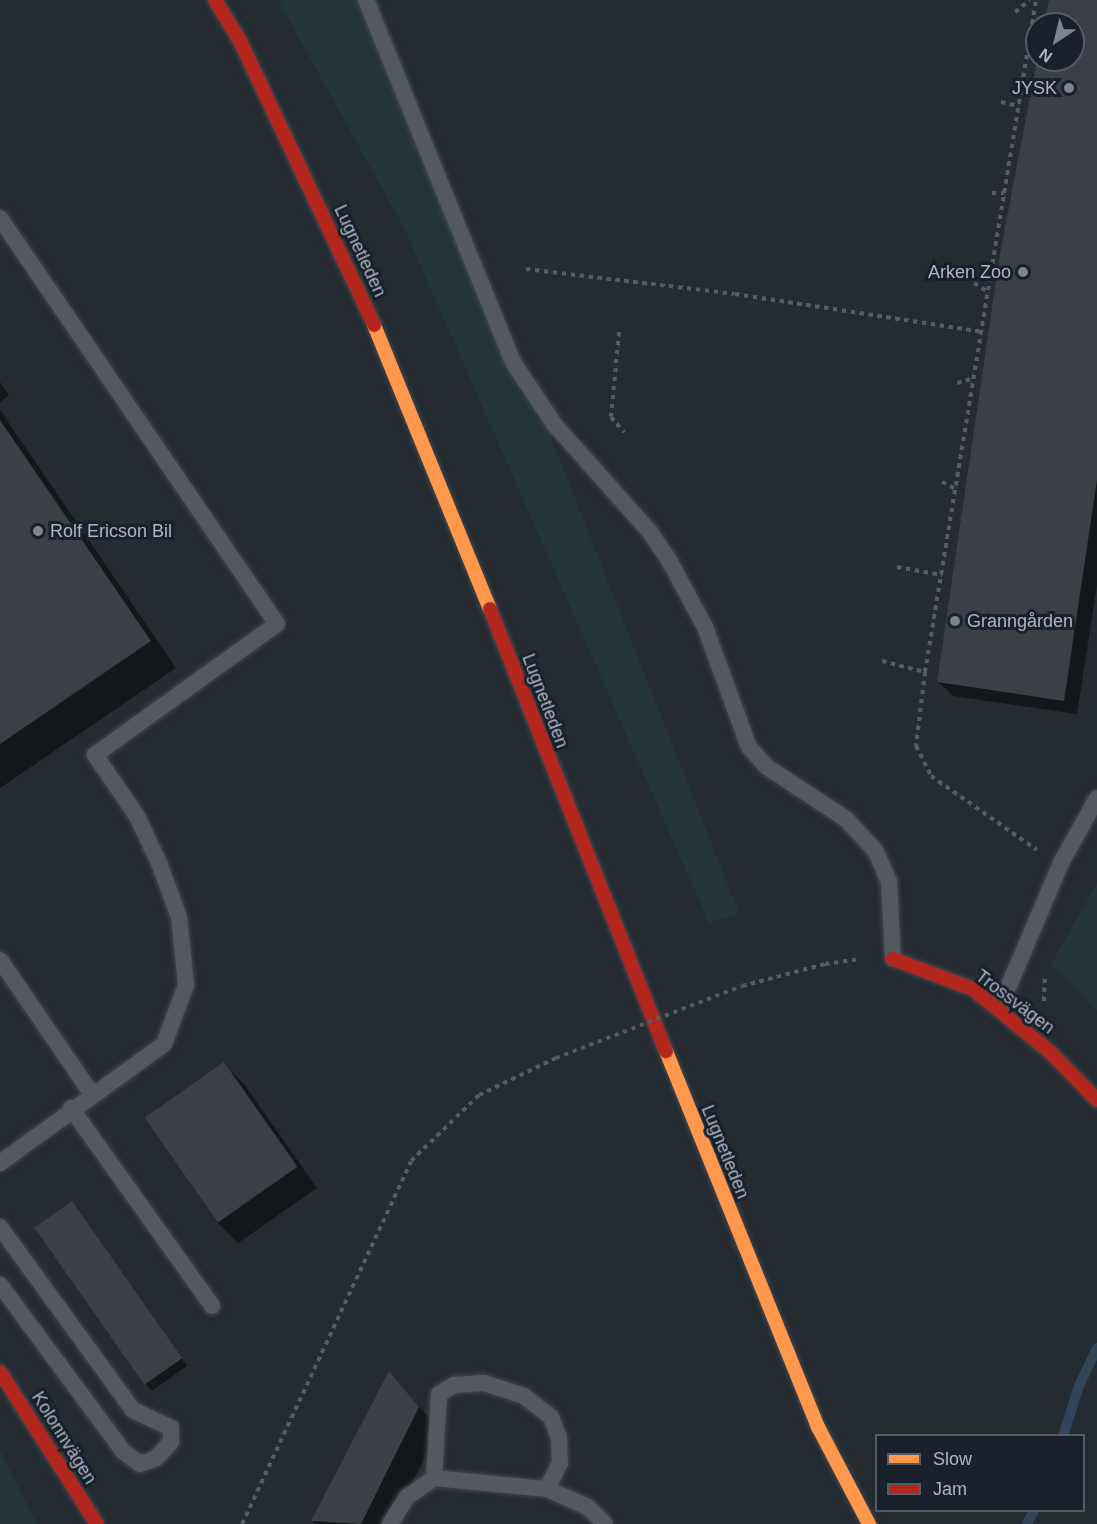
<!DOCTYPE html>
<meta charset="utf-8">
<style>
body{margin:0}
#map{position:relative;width:1097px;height:1524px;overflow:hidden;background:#242b31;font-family:Helvetica,sans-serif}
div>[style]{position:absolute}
.green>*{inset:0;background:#223637}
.shadow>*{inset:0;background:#0007}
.stream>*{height:10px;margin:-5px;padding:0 5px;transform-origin:5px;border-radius:5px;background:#314559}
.building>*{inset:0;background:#3b4046;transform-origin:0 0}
.path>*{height:4px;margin-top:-2px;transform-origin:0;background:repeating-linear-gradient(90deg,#565d63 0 4.5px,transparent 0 9px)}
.roads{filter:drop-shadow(0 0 2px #42474c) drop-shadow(0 0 2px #42474c)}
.lane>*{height:16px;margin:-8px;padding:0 8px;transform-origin:8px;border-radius:8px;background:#54585f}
.slow>*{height:14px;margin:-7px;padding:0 7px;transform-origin:7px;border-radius:7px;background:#ff974d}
.jam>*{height:14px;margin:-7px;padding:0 7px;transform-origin:7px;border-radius:7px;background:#b3261e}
.path-bridge>*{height:4px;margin-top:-2px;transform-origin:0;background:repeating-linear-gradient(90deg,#565d63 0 4.5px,transparent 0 9px)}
.dots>*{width:16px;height:16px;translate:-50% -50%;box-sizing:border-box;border:3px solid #18212b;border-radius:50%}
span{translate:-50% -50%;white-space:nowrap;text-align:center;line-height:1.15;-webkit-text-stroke:6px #18212b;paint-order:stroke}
.poi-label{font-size:18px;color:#acb7c3}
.right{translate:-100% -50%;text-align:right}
.left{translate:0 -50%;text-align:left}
.street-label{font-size:18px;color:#acb7c3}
.legend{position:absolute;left:875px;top:1434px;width:210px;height:78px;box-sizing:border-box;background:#18212b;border:2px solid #535d68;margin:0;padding:8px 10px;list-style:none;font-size:18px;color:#acb7c3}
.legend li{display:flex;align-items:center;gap:12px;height:30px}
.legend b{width:30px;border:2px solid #535d68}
.north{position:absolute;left:1025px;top:12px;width:60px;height:60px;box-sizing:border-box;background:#18212b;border:2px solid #535d68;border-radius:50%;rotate:215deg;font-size:16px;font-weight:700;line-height:24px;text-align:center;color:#acb7c3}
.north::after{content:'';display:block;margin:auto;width:21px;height:27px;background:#7c8690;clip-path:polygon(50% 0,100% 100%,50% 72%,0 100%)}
</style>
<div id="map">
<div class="green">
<i style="clip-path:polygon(278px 0,378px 0,739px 913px,709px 923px,404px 228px)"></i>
<i style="clip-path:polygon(1097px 883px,1097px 1011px,1051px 964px)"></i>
<i style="clip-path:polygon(0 1450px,37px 1524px,0 1524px)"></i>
</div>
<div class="shadow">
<i style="clip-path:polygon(1050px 0,1097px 0,1097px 585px,1077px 714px,953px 696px,938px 682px,1039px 60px,1073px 60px,1073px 24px,1046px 24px)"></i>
<i style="clip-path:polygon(0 382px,9px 395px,0 402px)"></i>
<i style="clip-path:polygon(0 410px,176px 668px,0 788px)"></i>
<i style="clip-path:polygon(224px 1064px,245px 1085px,317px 1188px,238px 1243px,217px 1222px)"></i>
<i style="clip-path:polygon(72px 1203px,187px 1366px,152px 1391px,145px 1384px)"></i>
<i style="clip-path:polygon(390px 1374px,439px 1429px,392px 1524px,316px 1524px,313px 1521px)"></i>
</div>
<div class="stream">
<i style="left:1063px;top:1436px;width:52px;rotate:-72.3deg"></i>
<i style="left:1079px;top:1386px;width:42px;rotate:-64.7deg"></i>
<i style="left:1027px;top:1524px;width:16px;rotate:-63deg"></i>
</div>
<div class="building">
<i style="clip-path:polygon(1049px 0,1097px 0,1097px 480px,1064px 701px,937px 682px,1000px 254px,1037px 60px,1073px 60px,1073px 24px,1044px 24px)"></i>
<i style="clip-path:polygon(0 420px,151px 641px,0 744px)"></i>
<i style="left:224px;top:1062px;width:128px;height:97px;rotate:55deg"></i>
<i style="left:72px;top:1201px;width:192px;height:46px;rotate:55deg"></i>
<i style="clip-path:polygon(389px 1371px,419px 1407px,361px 1524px,311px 1521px)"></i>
</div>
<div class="path">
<i style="left:1015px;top:12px;width:19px;rotate:-39deg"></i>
<i style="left:1001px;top:102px;width:18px;rotate:13deg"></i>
<i style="left:992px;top:193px;width:12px"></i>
<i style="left:526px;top:269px;width:210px;rotate:6.8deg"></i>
<i style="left:735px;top:294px;width:250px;rotate:8.7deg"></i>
<i style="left:974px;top:283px;width:17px;rotate:33deg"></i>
<i style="left:619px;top:332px;width:85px;rotate:95.4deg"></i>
<i style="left:611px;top:417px;width:20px;rotate:49deg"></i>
<i style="left:957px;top:383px;width:18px;rotate:-16deg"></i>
<i style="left:942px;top:482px;width:16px;rotate:27deg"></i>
<i style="left:897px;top:567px;width:46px;rotate:10.1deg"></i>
<i style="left:882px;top:661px;width:44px;rotate:14.3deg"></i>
<i style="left:925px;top:672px;width:75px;rotate:96.9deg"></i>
<i style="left:916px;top:746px;width:34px;rotate:63deg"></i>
<i style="left:931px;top:776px;width:129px;rotate:34.9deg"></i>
<i style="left:925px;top:672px;width:681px;rotate:-80.62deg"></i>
<i style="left:742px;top:986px;width:86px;rotate:-14.8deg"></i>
<i style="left:825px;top:964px;width:35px;rotate:-8deg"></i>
<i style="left:1044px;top:1001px;width:26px;rotate:-88deg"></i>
<i style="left:242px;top:1524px;width:400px;rotate:-65deg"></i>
<i style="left:411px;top:1161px;width:95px;rotate:-44.1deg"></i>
<i style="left:479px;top:1095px;width:85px;rotate:-25.7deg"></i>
</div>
<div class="roads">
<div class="lane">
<i style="left:366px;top:0;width:391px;rotate:67.9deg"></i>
<i style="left:513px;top:362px;width:74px;rotate:56.5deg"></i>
<i style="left:554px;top:424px;width:144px;rotate:48.4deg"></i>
<i style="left:650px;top:532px;width:36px;rotate:56deg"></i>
<i style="left:670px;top:562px;width:74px;rotate:61.7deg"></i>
<i style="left:705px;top:627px;width:128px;rotate:69.9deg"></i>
<i style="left:749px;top:747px;width:27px;rotate:48deg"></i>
<i style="left:767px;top:767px;width:95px;rotate:33.4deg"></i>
<i style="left:846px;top:819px;width:42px;rotate:46.9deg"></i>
<i style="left:875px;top:850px;width:35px;rotate:66deg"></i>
<i style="left:889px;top:882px;width:77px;rotate:87deg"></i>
<i style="left:0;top:218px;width:491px;rotate:55.7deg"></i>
<i style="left:277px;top:624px;width:224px;rotate:144.3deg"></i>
<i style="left:95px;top:755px;width:74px;rotate:55.5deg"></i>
<i style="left:137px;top:816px;width:52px;rotate:64.9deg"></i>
<i style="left:159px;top:863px;width:58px;rotate:69.7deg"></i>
<i style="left:179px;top:917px;width:68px;rotate:84.1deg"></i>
<i style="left:186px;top:985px;width:63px;rotate:110.4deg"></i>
<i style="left:164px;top:1044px;width:203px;rotate:144deg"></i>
<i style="left:0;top:960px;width:161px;rotate:55.6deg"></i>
<i style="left:999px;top:1009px;width:159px;rotate:-67deg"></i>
<i style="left:1061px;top:863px;width:74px;rotate:-61deg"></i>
<i style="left:71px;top:1108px;width:243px;rotate:54.5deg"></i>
<i style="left:0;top:1227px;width:226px;rotate:54deg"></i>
<i style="left:133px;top:1410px;width:42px;rotate:25.3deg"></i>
<i style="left:171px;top:1428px;width:14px;rotate:90deg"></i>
<i style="left:171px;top:1442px;width:23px;rotate:133deg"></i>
<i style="left:155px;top:1459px;width:16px;rotate:162deg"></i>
<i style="left:140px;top:1464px;width:21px;rotate:-143deg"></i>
<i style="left:123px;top:1451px;width:207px;rotate:-126.5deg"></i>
<i style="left:434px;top:1478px;width:84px;rotate:-86.6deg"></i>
<i style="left:439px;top:1394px;width:17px;rotate:-31deg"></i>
<i style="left:454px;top:1385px;width:30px;rotate:-4deg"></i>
<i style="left:484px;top:1383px;width:42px;rotate:18deg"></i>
<i style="left:524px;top:1396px;width:34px;rotate:38deg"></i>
<i style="left:551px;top:1417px;width:22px;rotate:69deg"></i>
<i style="left:559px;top:1438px;width:25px;rotate:88deg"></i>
<i style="left:560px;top:1463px;width:29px;rotate:117deg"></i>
<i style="left:390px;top:1524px;width:32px;rotate:-58deg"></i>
<i style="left:407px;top:1497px;width:33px;rotate:-35deg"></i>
<i style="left:434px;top:1478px;width:114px;rotate:5.6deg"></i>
<i style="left:547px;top:1489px;width:45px;rotate:23.7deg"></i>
<i style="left:588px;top:1507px;width:24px;rotate:45deg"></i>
</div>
<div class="slow">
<i style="left:374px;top:325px;width:307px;rotate:67.8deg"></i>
<i style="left:666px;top:1051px;width:406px;rotate:68deg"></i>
<i style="left:818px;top:1427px;width:110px;rotate:62.3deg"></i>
</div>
<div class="jam">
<i style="left:215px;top:0;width:48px;rotate:58.6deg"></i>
<i style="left:240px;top:41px;width:314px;rotate:64.7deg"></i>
<i style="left:490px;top:609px;width:476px;rotate:68.3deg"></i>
<i style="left:893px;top:959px;width:85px;rotate:20.6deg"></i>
<i style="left:973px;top:989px;width:99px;rotate:39.3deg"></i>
<i style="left:1050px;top:1052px;width:67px;rotate:45.6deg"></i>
<i style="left:0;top:1372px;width:180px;rotate:57.5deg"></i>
</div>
</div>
<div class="path-bridge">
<i style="left:556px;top:1058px;width:199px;rotate:-21.2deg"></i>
</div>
<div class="dots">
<i style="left:1069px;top:88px;background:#7c8690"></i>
<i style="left:1023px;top:272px;background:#7c8690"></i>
<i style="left:38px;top:531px;background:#7c8690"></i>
<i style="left:955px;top:621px;background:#7c8690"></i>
</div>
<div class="poi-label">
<span class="right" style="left:1057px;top:88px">JYSK</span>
<span class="right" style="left:1011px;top:272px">Arken Zoo</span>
<span class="left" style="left:50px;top:531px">Rolf Ericson Bil</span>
<span class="left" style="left:967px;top:621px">Granngården</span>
</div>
<div class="street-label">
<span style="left:360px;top:251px;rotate:65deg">Lugnetleden</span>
<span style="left:545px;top:701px;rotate:69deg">Lugnetleden</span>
<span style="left:1015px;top:1002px;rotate:37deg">Trossvägen</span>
<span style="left:725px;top:1152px;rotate:68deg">Lugnetleden</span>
<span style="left:64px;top:1438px;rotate:58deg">Kolonnvägen</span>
</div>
<ul class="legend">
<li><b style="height:8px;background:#ff974d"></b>Slow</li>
<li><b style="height:8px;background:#b3261e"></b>Jam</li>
</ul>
<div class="north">N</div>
</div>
